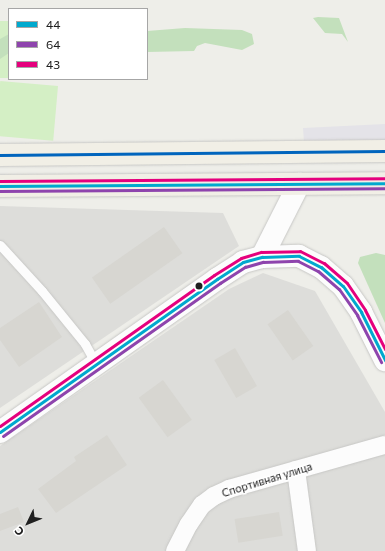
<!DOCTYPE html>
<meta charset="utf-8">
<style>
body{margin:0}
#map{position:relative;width:385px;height:551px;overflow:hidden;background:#eeeee9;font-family:Commissioner,sans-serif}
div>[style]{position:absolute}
.residential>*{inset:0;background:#ddddda}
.grass>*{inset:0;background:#d4efc5;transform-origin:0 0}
.forest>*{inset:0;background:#c3e0bc}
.plaza>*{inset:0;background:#e4e3e8}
.building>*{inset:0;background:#d7d6d1;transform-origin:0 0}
.roads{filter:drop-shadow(0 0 1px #c7c7c5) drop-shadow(0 0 1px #c7c7c5)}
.service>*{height:9px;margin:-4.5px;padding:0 4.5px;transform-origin:4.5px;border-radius:4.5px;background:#fcfcfc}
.minor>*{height:18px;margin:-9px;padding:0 9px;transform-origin:9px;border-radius:9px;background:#fcfcfc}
.tertiary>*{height:22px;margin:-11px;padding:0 11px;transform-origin:11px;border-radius:11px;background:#fcfcfc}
.primary>*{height:22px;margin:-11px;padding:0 11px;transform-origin:11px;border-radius:11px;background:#f1efe6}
.bus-1>*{height:3px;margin:-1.5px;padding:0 1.5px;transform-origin:1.5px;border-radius:1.5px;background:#00a9ce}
.bus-2>*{height:3px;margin:-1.5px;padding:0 1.5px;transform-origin:1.5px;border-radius:1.5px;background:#8e44ad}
.bus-3>*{height:3px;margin:-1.5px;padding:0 1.5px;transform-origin:1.5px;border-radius:1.5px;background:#e5007d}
.bus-4>*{height:3px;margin:-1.5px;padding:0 1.5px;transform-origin:1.5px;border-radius:1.5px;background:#0065bd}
.dots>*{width:11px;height:11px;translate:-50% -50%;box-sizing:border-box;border:2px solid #fff;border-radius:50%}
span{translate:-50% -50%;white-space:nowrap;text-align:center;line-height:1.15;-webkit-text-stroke:3px #fff;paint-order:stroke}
.street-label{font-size:11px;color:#202020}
.legend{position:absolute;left:8px;top:8px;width:140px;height:72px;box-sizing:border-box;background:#fff;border:1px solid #a6a6a6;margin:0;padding:5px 7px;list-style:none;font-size:12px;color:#202020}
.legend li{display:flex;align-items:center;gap:8px;height:20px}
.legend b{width:20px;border:1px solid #a6a6a6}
.north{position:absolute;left:8px;top:503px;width:40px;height:40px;-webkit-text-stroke:3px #fff;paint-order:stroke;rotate:227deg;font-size:11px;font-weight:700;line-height:16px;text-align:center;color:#202020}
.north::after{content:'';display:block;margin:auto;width:14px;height:18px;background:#202020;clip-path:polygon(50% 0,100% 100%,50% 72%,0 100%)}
</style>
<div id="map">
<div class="residential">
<i style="clip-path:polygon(0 206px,223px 213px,239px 246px,0 408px)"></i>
<i style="clip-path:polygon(263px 273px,315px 291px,385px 412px,385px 551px,0 551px,0 446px,229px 289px)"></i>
</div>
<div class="grass">
<i style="left:0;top:21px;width:9px;height:57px"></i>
<i style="left:58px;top:86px;width:55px;height:58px;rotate:95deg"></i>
</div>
<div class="forest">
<i style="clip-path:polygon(318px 17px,339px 18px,348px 42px,342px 34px,325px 33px,313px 18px)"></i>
<i style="clip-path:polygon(185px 28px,242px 30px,252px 34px,254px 44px,242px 50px,205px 43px,197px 46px,194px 51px,147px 52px,147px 31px)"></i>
<i style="clip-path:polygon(9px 34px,9px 53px,0 59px,0 39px)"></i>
<i style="clip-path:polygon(376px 253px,385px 255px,385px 323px,358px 263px,360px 257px)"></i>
</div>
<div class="plaza">
<i style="clip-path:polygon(385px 124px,385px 142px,304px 142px,303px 128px)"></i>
</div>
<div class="building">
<i style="left:164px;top:227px;width:32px;height:88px;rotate:55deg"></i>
<i style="clip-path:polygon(39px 302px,62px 337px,19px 367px,0 340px,0 328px)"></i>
<i style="left:288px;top:310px;width:44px;height:25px;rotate:55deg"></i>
<i style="left:235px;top:348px;width:44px;height:24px;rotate:60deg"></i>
<i style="left:163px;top:380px;width:49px;height:30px;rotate:54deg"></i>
<i style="clip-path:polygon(107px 435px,127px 465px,56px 513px,38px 489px,76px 461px,74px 457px)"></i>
<i style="clip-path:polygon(18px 507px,24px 522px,0 531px,0 514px)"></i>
<i style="left:279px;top:512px;width:24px;height:45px;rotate:81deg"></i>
</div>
<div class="roads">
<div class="service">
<i style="left:0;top:245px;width:62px;rotate:47.6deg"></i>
<i style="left:42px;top:291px;width:68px;rotate:50.9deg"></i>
<i style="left:85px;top:344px;width:23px;rotate:61deg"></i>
</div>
<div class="minor">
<i style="left:296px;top:470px;width:82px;rotate:82.3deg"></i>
<i style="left:175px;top:551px;width:30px;rotate:-63deg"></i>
<i style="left:189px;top:524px;width:23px;rotate:-56deg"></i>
<i style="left:202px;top:505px;width:15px;rotate:-37deg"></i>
<i style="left:214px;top:496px;width:17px;rotate:-25deg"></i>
<i style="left:229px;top:489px;width:162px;rotate:-15.8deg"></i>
</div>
<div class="tertiary">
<i style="left:262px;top:257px;width:82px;rotate:-63.1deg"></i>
<i style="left:0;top:432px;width:266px;rotate:-35.2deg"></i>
<i style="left:217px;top:279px;width:31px;rotate:-33deg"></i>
<i style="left:243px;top:262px;width:20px;rotate:-15deg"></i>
<i style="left:262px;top:257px;width:37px;rotate:-2deg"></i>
<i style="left:299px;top:256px;width:25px;rotate:27deg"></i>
<i style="left:321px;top:267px;width:29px;rotate:41deg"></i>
<i style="left:343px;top:286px;width:32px;rotate:55deg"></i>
<i style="left:361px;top:312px;width:54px;rotate:63.4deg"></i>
</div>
<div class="primary">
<i style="left:0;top:155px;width:385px;rotate:-0.6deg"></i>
<i style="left:0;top:186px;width:385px;rotate:-0.4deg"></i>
</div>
</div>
<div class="bus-1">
<i style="left:0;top:186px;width:385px;rotate:-0.4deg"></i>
<i style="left:0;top:432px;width:266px;rotate:-35.2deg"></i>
<i style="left:217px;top:279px;width:31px;rotate:-33deg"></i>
<i style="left:243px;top:262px;width:20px;rotate:-15deg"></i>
<i style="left:262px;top:257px;width:37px;rotate:-2deg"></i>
<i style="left:299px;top:256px;width:25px;rotate:27deg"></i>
<i style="left:321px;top:267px;width:29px;rotate:41deg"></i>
<i style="left:343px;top:286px;width:32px;rotate:55deg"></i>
<i style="left:361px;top:312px;width:54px;rotate:63.4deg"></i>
</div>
<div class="bus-2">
<i style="left:0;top:191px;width:385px;rotate:-0.4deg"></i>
<i style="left:3px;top:436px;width:266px;rotate:-35.2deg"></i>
<i style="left:220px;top:283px;width:30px;rotate:-33deg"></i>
<i style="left:245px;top:267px;width:19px;rotate:-16deg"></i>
<i style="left:263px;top:262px;width:35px;rotate:-2deg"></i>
<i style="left:298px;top:261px;width:22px;rotate:27deg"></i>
<i style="left:318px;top:271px;width:28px;rotate:41deg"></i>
<i style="left:339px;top:289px;width:32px;rotate:55deg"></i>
<i style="left:357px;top:315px;width:53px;rotate:62.9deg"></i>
</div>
<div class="bus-3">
<i style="left:0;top:181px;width:385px;rotate:-0.4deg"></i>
<i style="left:0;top:426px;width:262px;rotate:-35.2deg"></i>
<i style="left:214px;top:275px;width:32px;rotate:-32deg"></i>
<i style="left:241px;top:258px;width:21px;rotate:-17deg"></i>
<i style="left:261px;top:252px;width:39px;rotate:-1deg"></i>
<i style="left:300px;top:251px;width:27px;rotate:27deg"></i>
<i style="left:324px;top:263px;width:30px;rotate:41deg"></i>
<i style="left:347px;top:283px;width:32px;rotate:56deg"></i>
<i style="left:365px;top:310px;width:44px;rotate:62.9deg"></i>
</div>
<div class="bus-4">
<i style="left:0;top:155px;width:385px;rotate:-0.6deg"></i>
</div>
<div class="dots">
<i style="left:199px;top:286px;background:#202020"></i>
</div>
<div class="street-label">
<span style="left:267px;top:480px;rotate:-17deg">Спортивная улица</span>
</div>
<ul class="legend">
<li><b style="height:5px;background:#00a9ce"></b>44</li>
<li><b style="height:5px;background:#8e44ad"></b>64</li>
<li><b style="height:5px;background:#e5007d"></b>43</li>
</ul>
<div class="north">С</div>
</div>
